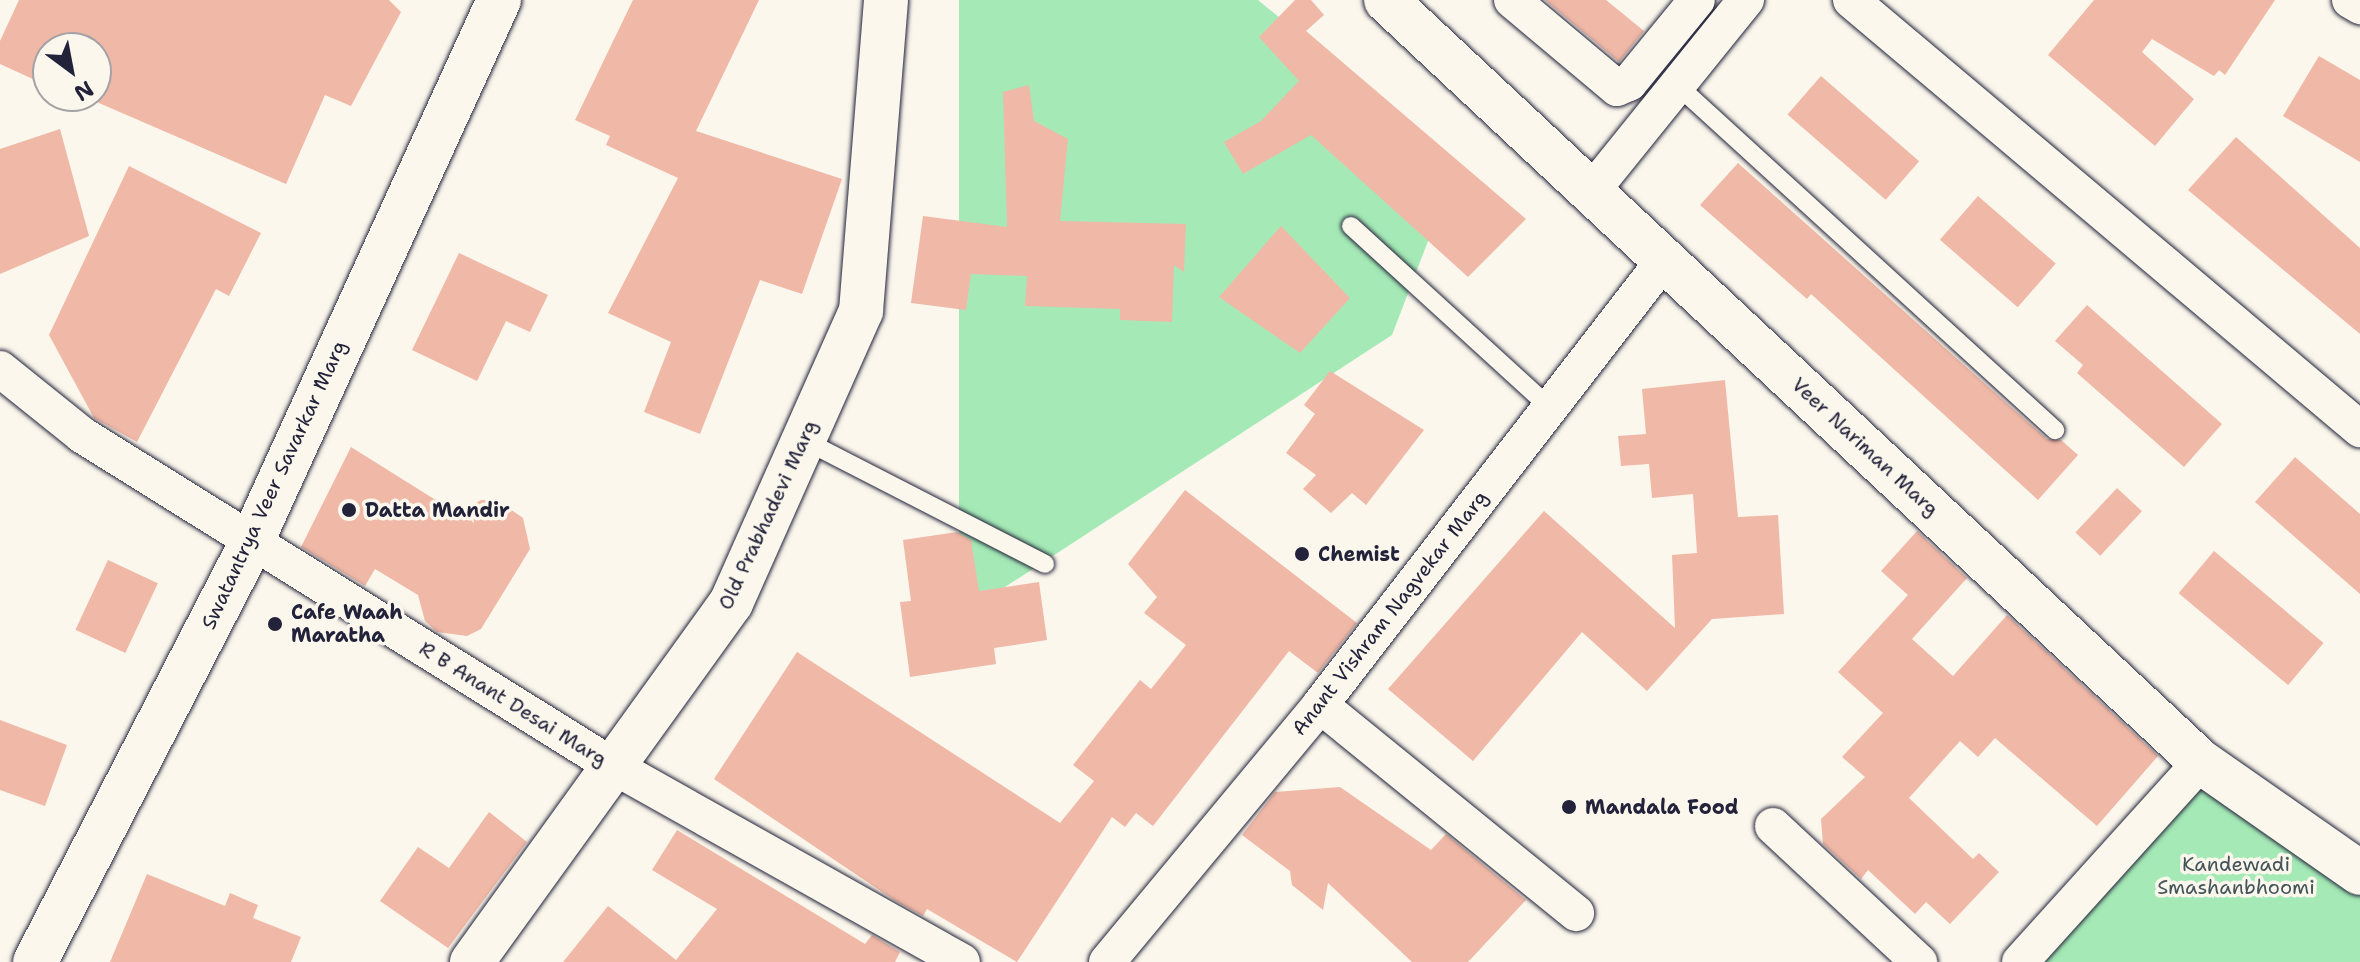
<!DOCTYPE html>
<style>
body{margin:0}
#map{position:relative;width:2360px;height:962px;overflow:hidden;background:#fbf7ec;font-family:"Shantell Sans",sans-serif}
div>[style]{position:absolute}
.green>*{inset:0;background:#a5eab6}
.building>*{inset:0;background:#f0b8a7;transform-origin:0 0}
.roads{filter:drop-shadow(0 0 2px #22223b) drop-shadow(0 0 2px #22223b)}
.service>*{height:18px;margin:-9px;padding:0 9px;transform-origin:9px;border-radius:9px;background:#fbf7ec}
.minor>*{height:36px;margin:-18px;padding:0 18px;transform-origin:18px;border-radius:18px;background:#fbf7ec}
.tertiary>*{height:44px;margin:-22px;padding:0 22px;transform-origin:22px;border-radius:22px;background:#fbf7ec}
.primary>*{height:44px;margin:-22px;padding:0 22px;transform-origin:22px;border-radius:22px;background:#fbf7ec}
.dots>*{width:22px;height:22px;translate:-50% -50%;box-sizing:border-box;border:4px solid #fbf7ec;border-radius:50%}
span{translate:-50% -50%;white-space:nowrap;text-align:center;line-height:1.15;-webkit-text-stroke:7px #fbf7ec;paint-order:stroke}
.street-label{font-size:20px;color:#22223b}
.poi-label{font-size:20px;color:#22223b;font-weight:700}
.left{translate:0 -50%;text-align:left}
.park-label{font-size:20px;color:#43545a}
.north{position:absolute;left:32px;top:32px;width:80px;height:80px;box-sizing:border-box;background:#fbf7ec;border:2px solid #a4a2a5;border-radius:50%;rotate:148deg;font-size:22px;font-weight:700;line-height:32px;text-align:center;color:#22223b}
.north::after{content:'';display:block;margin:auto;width:28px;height:36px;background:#22223b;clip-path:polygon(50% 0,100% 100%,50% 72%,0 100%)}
</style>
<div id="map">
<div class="green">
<i style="clip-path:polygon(959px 0,1258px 0,1458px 163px,1392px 335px,959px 617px)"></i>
<i style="clip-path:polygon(2227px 756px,2360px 865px,2360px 962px,2040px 962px)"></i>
</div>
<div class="building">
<i style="clip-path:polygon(19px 0,389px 0,401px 12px,351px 106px,325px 95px,286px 184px,92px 100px,89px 105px,70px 96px,96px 96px,96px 48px,48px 48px,48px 86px,0 64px,0 41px)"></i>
<i style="clip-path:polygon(633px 0,759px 0,696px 131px,842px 179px,802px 294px,760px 280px,700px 434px,644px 412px,671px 342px,608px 313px,678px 178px,606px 145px,610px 136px,575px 120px)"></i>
<i style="clip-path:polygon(1295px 0,1311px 0,1324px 15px,1306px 31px,1526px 219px,1468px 277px,1311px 135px,1243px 174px,1224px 142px,1261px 121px,1299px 81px,1259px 37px)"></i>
<i style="clip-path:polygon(1545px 0,1606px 0,1644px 31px,1619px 62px)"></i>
<i style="clip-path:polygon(2094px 0,2275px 0,2225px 75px,2219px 70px,2214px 76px,2152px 39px,2142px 52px,2194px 99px,2155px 146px,2048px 55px)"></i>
<i style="clip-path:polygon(2319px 56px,2360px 80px,2360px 162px,2283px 116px)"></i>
<i style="left:1821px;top:76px;width:130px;height:51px;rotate:41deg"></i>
<i style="clip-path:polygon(1029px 85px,1034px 121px,1068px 139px,1060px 221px,1186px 224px,1184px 272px,1174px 265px,1172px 322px,1120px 320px,1120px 309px,1025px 306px,1027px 276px,971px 274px,966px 310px,911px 303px,923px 216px,1007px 227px,1003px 92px)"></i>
<i style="clip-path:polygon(60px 129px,89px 236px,0 274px,0 149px)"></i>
<i style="clip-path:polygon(2236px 137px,2360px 248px,2360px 334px,2188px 190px)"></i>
<i style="clip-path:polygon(1738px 163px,2047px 439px,2061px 440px,2078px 455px,2038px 500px,1811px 294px,1807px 299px,1700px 205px)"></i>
<i style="clip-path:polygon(129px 166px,261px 233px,229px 296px,216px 289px,137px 442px,94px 418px,49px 335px)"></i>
<i style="left:1978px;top:196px;width:103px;height:58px;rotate:41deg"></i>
<i style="clip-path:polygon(1281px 226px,1350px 298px,1300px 353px,1219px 297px)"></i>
<i style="clip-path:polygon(459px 253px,548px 295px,530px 332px,506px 321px,477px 381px,412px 350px)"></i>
<i style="clip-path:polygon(2087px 305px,2222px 424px,2184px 467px,2077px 373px,2083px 365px,2055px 341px)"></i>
<i style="clip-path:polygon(1330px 371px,1424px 430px,1366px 505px,1352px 493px,1331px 513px,1303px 489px,1316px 475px,1286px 453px,1315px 414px,1304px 405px)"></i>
<i style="clip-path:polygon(1725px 380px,1738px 517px,1778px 515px,1784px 614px,1712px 619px,1647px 691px,1582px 632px,1473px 761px,1388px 689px,1544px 511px,1675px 628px,1672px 555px,1697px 553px,1693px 494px,1652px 498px,1649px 464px,1621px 466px,1618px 436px,1646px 434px,1642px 389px)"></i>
<i style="clip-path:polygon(351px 447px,458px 514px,481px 500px,497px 500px,523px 518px,530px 549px,481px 629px,467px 636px,437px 632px,425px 621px,418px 595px,375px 569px,365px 586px,301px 547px)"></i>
<i style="clip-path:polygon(2295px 457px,2360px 514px,2360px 594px,2255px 502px)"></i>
<i style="left:2117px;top:488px;width:34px;height:61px;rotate:43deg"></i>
<i style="clip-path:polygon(1185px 490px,1357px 623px,1318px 673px,1289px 651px,1153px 826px,1136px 813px,1125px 827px,1112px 817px,1017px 962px,927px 909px,923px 916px,897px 902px,714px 779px,797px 652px,1060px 823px,1094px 781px,1073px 765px,1140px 680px,1151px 689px,1186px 645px,1144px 613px,1157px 597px,1128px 564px)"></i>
<i style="clip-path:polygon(1917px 531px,1967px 578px,1912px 639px,1953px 676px,2007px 615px,2158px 756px,2097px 826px,1995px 738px,1978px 757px,1960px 741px,1909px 798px,1973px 859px,1979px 853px,1999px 872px,1950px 924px,1926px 902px,1915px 914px,1868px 870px,1861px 879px,1823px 844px,1821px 819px,1865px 777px,1842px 757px,1883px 713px,1838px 672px,1908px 595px,1881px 571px)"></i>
<i style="clip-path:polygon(957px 532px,971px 540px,979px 591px,1039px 582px,1047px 640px,994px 648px,996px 664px,910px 677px,900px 602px,911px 601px,903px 540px)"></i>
<i style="left:2214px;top:551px;width:143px;height:55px;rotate:40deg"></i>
<i style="left:108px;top:560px;width:55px;height:77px;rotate:25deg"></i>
<i style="clip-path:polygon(0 720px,67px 745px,45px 806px,0 790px)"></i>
<i style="clip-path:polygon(1340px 787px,1431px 850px,1446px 834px,1526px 900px,1468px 962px,1412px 962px,1328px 883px,1323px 910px,1292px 885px,1290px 871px,1242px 835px,1275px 792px)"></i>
<i style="clip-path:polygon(489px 812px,527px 842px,448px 948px,380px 901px,418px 847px,449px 868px)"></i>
<i style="clip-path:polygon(677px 830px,865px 944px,872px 935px,900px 952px,895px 962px,563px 962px,608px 906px,676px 960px,717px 909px,652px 870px)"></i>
<i style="clip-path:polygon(147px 874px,225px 906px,230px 893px,258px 905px,253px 918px,301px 937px,291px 962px,110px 962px)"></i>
</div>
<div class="roads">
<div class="service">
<i style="left:1675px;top:83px;width:515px;rotate:42.4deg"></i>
<i style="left:1351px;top:226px;width:270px;rotate:42.4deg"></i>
<i style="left:804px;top:440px;width:271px;rotate:27.2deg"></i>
</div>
<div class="minor">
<i style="left:1512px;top:0;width:137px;rotate:40deg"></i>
<i style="left:1617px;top:88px;width:13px;rotate:-23deg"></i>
<i style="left:1629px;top:83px;width:107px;rotate:-50.7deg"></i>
<i style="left:1851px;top:0;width:666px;rotate:40.13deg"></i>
<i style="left:2350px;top:0;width:12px;rotate:31deg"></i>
<i style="left:1591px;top:192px;width:247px;rotate:-51.1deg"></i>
<i style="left:0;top:369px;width:105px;rotate:38.8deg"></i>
<i style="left:82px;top:435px;width:626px;rotate:31.94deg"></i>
<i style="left:613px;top:766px;width:400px;rotate:29.3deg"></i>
<i style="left:1320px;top:705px;width:330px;rotate:39.1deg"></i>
<i style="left:1773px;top:826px;width:200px;rotate:43deg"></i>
<i style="left:1107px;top:962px;width:334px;rotate:-50.3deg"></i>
<i style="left:1320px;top:705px;width:564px;rotate:-52.28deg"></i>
<i style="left:2020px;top:962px;width:270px;rotate:-47.9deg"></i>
</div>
<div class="tertiary">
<i style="left:1386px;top:0;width:1116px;rotate:43.08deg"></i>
<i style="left:2201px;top:762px;width:194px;rotate:34.9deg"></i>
<i style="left:472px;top:962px;width:443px;rotate:-54.2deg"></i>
<i style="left:731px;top:603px;width:320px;rotate:-66deg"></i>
<i style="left:861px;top:311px;width:312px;rotate:-85.4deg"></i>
</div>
<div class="primary">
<i style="left:35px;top:962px;width:474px;rotate:-62.7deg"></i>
<i style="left:252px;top:541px;width:595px;rotate:-65.46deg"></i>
</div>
</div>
<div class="dots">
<i style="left:349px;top:510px;background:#22223b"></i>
<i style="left:1302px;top:554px;background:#22223b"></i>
<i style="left:275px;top:624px;background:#22223b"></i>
<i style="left:1569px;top:807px;background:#22223b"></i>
</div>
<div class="street-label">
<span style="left:1865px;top:447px;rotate:43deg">Veer Nariman Marg</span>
<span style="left:274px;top:485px;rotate:-65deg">Swatantrya Veer Savarkar Marg</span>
<span style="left:768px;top:515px;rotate:-65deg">Old Prabhadevi Marg</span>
<span style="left:1390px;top:613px;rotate:-52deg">Anant Vishram Nagvekar Marg</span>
<span style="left:513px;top:704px;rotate:32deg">R B Anant Desai Marg</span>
</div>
<div class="poi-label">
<span class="left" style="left:365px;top:510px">Datta Mandir</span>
<span class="left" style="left:1318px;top:554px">Chemist</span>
<span class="left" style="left:291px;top:624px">Cafe Waah<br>Maratha</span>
<span class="left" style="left:1585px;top:807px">Mandala Food</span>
</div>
<div class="park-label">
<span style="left:2236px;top:876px">Kandewadi<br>Smashanbhoomi</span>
</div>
<div class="north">N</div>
</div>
